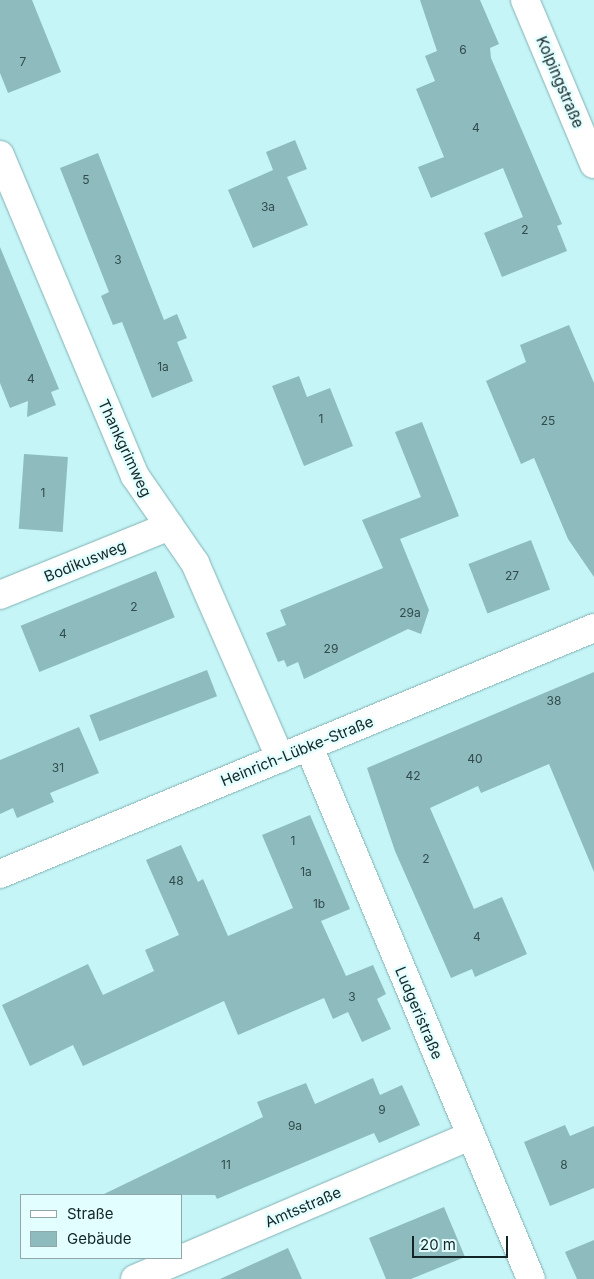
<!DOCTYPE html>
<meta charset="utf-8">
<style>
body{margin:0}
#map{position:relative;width:594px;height:1279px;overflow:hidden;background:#c5f5f7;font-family:Inter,sans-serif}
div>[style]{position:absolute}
.building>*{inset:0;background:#8ebcbe;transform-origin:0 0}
.roads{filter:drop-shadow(0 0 1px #83b1b3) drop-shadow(0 0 1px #83b1b3)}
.street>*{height:28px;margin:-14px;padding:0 14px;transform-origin:14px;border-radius:14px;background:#fff}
.secondary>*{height:28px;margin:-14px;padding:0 14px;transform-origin:14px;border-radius:14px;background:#fff}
span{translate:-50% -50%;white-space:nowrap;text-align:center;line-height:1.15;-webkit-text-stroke:4.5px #e2feff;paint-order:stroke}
.number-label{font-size:12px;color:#324b4c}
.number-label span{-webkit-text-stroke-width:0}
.street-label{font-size:15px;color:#132526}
.legend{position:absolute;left:20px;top:1194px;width:162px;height:65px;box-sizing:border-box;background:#e2feff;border:1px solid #8fa7a8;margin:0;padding:6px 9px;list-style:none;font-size:15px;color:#132526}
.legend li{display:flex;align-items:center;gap:10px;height:25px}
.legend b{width:25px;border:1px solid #8fa7a8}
.scale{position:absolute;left:412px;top:1236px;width:96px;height:22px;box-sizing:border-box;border:2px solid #132526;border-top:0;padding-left:6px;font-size:15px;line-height:18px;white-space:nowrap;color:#132526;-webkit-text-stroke:4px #e2feff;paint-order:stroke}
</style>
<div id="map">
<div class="building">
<i style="clip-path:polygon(0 0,32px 0,61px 72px,8px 93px,0 73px)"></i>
<i style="clip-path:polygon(420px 0,480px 0,499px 44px,490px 48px,491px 58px,562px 224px,557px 226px,567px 251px,502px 277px,484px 233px,523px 217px,503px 168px,431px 198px,418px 167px,444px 157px,416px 89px,435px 81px,425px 56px,437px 51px)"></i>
<i style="clip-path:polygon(295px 140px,307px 169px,287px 177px,308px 225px,253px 248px,228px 190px,273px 170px,266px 152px)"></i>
<i style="clip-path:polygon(98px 153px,164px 320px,177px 314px,187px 338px,177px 342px,193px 381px,152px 398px,122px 322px,113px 325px,101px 296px,109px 292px,60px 168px)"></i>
<i style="clip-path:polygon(0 247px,59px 389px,51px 392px,56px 405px,27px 417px,28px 401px,10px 408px,0 383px)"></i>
<i style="clip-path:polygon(569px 325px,594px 383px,594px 577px,568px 539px,534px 458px,521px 464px,486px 381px,526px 362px,520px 345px)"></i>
<i style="clip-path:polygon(299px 376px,307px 397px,330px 388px,353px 446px,304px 466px,272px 386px)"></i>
<i style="clip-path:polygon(422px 422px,459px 516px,400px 539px,429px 610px,421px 634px,408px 629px,304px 679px,298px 662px,287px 667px,284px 660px,278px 662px,266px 633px,286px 625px,280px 610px,383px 568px,362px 520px,421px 497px,395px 432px)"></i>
<i style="left:24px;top:454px;width:44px;height:75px;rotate:4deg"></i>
<i style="left:531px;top:540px;width:53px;height:67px;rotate:69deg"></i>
<i style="left:156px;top:571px;width:50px;height:146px;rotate:68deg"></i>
<i style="left:207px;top:670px;width:28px;height:126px;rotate:69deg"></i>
<i style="clip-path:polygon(594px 672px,594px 872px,549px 764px,481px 793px,478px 786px,430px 808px,474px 909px,502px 897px,527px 954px,475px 977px,472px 969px,451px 978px,395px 851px,367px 768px)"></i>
<i style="clip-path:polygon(79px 727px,99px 773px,50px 793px,54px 802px,17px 818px,13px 808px,0 814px,0 760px)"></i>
<i style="clip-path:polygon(310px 815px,350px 909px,321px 921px,346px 976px,373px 965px,386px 994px,377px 999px,391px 1029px,362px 1042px,348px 1012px,333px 1019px,324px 998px,238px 1035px,224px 1001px,83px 1066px,73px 1045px,30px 1066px,2px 1005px,88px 964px,103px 995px,154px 971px,145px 950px,179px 935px,146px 860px,181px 845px,198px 882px,203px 879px,228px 936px,293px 908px,262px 835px)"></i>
<i style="clip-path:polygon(373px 1078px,380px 1095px,402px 1085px,420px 1125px,379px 1143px,374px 1133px,217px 1199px,215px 1195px,102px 1195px,263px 1117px,257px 1102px,306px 1083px,315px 1104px)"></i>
<i style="clip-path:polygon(565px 1125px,570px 1136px,594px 1126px,594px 1188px,550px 1206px,524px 1142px)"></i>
<i style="clip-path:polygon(444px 1207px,465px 1257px,411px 1279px,386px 1279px,369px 1238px)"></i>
<i style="clip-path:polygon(594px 1240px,594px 1279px,577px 1279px,565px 1252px)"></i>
<i style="clip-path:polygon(288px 1248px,302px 1279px,220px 1279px)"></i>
</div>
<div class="roads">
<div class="street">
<i style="left:525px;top:0;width:178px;rotate:67.2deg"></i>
<i style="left:0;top:155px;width:348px;rotate:67.2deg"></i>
<i style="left:135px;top:476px;width:106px;rotate:55.4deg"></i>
<i style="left:195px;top:563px;width:213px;rotate:66.4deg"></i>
<i style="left:0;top:595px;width:183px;rotate:-22.1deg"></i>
<i style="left:309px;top:747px;width:576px;rotate:67.35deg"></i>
<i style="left:135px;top:1279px;width:364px;rotate:-23.1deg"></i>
</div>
<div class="secondary">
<i style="left:0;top:874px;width:643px;rotate:-22.5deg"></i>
</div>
</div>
<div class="number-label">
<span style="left:463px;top:50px">6</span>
<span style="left:23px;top:62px">7</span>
<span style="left:476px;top:128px">4</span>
<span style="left:86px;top:180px">5</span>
<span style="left:268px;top:207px">3a</span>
<span style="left:525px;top:230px">2</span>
<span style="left:118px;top:260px">3</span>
<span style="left:163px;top:367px">1a</span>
<span style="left:31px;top:379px">4</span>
<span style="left:321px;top:419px">1</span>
<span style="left:548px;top:421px">25</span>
<span style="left:43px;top:493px">1</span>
<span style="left:512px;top:576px">27</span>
<span style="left:134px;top:607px">2</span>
<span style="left:410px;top:613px">29a</span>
<span style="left:63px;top:634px">4</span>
<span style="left:331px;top:649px">29</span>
<span style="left:554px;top:701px">38</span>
<span style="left:475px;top:759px">40</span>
<span style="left:58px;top:768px">31</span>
<span style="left:413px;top:776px">42</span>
<span style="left:293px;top:841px">1</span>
<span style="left:426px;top:859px">2</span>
<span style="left:306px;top:872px">1a</span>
<span style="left:176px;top:881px">48</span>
<span style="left:319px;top:904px">1b</span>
<span style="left:477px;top:937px">4</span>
<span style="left:352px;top:997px">3</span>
<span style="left:382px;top:1110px">9</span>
<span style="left:295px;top:1126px">9a</span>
<span style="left:226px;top:1165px">11</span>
<span style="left:564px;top:1165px">8</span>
</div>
<div class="street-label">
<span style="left:560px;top:82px;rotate:67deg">Kolpingstraße</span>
<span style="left:125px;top:448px;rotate:65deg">Thankgrimweg</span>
<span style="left:85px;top:561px;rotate:-22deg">Bodikusweg</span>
<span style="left:297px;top:751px;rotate:-22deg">Heinrich-Lübke-Straße</span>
<span style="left:419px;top:1013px;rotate:67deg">Ludgeristraße</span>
<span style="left:303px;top:1207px;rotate:-23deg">Amtsstraße</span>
</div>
<ul class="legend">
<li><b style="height:6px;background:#fff"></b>Straße</li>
<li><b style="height:14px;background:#8ebcbe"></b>Gebäude</li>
</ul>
<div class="scale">20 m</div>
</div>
